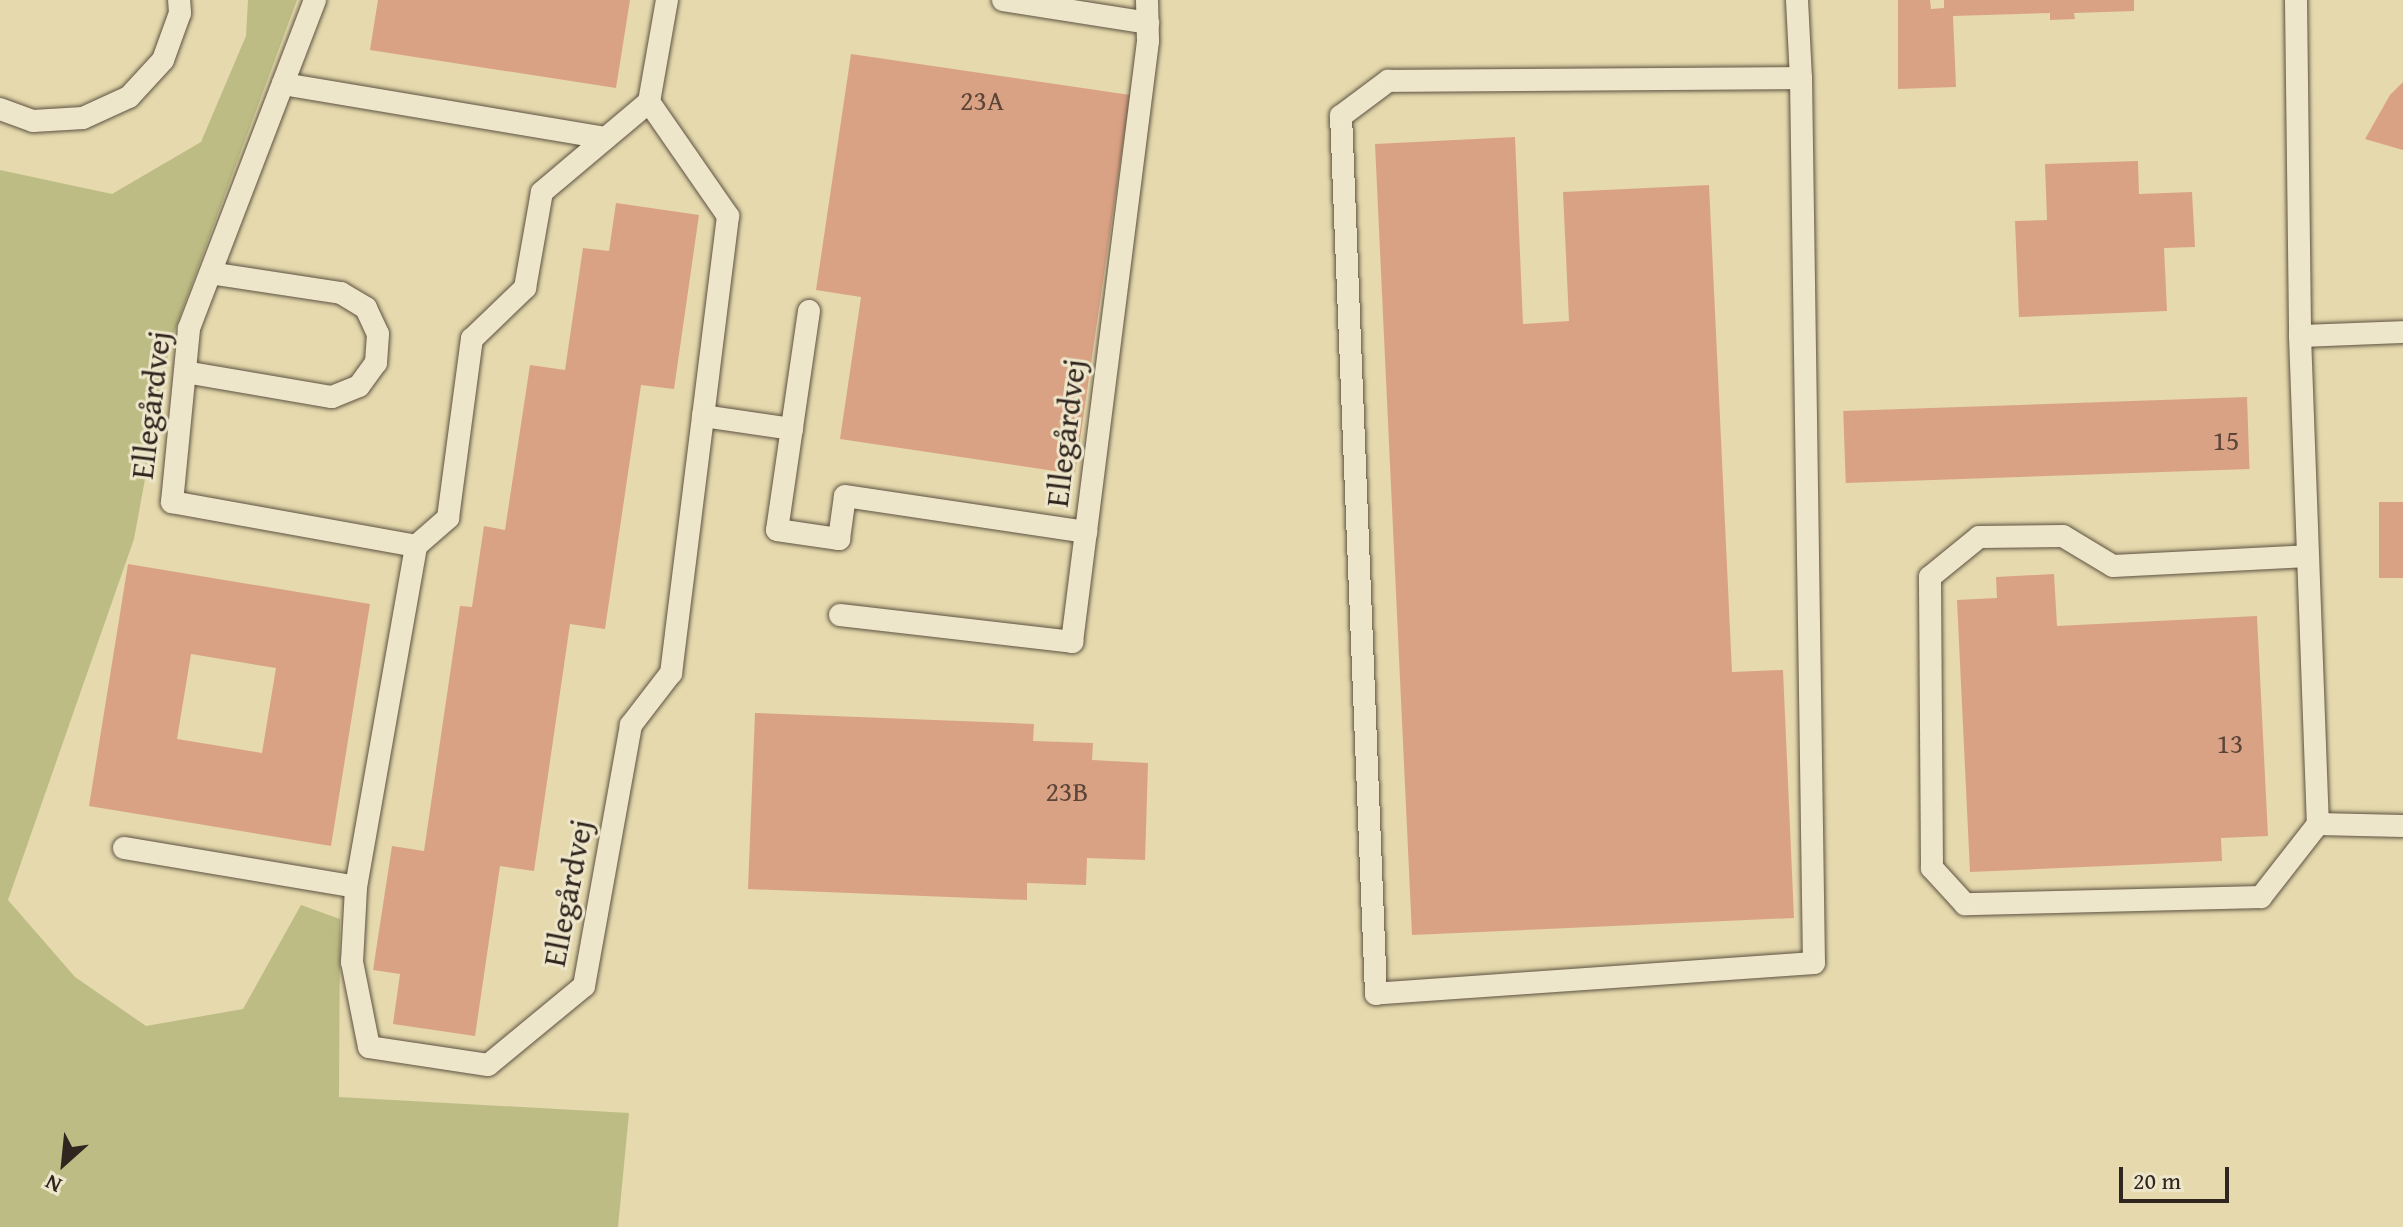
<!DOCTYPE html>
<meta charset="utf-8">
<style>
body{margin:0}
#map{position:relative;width:2403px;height:1227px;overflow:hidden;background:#e5d9ad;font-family:"Gentium Book Plus",serif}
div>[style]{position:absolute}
.green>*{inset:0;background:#bdbc84}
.building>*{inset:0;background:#daa284;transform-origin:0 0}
.roads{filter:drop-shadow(0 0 2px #5e5242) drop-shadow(0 0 2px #5e5242)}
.lane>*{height:22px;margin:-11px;padding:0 11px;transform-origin:11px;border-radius:11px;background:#eee6ca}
span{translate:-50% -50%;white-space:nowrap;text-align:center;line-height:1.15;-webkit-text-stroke:6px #eee6ca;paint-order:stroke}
.number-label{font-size:28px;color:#5b4438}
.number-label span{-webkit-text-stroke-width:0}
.street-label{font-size:32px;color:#31251f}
.north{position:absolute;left:24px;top:1123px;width:80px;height:80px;-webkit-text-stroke:6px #eee6ca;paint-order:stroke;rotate:207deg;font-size:22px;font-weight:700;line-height:32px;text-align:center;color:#31251f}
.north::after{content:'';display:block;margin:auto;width:28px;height:36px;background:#31251f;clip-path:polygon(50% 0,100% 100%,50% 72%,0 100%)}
.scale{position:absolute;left:2119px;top:1167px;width:110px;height:36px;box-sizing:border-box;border:4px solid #31251f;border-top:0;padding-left:10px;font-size:24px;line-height:28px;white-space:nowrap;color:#31251f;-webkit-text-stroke:6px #eee6ca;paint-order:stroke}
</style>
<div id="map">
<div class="green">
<i style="clip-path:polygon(248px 0,297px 0,170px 343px,134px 539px,8px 900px,75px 977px,146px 1026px,243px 1009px,301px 905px,340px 919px,339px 1097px,629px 1113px,618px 1227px,0 1227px,0 170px,112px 194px,201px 142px,246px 36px)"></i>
</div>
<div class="building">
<i style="clip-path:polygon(378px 0,630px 0,616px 88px,370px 50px)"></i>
<i style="clip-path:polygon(1898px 0,1930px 0,1931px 9px,1944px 8px,1944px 0,2134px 0,2134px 11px,2074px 13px,2075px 19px,2050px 20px,2050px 13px,1953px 16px,1956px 87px,1898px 89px)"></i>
<i style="clip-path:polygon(851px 54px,1130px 95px,1075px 474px,840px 439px,861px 297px,816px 290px)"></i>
<i style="clip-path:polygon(2403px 82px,2403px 150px,2365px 139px,2390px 95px)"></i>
<i style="clip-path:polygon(1515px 137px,1523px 324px,1569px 321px,1563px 192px,1709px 185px,1732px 672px,1783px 670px,1794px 918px,1412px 935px,1375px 144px)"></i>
<i style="clip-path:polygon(2138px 161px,2139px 194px,2192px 192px,2195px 247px,2164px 248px,2167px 311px,2019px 317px,2015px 221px,2047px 220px,2045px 164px)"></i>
<i style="clip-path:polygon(616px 203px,699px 215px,674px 389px,641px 385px,605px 629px,570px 624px,534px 871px,500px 866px,475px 1036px,393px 1024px,400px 974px,373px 970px,392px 846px,424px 851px,460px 606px,472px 607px,484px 526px,505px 530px,530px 365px,565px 370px,583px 248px,609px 251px)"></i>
<i style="left:2247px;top:397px;width:72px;height:404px;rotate:88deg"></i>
<i style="left:2379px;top:502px;width:24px;height:76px"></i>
<i style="clip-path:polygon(evenodd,128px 564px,370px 604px,331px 846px,89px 806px,128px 564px,191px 654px,276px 668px,262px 753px,177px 739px,191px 654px)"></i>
<i style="clip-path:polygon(2054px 574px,2057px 626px,2257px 616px,2268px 836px,2221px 838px,2222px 861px,1970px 872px,1957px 600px,1997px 598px,1996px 577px)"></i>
<i style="clip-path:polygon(755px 713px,1034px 724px,1033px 741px,1093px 743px,1092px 760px,1148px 763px,1145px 860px,1087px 858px,1086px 885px,1027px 883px,1027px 900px,748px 889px)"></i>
</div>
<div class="roads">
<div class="lane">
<i style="left:315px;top:0;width:352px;rotate:111deg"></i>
<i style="left:189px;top:329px;width:174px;rotate:95.6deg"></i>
<i style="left:172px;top:502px;width:248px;rotate:10.2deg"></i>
<i style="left:1003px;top:0;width:147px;rotate:9deg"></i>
<i style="left:1797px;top:0;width:78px;rotate:87.1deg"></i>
<i style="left:1801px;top:78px;width:885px;rotate:89.16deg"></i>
<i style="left:1814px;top:963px;width:439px;rotate:176deg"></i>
<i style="left:1376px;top:994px;width:879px;rotate:-92.28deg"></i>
<i style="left:1341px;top:116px;width:59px;rotate:-36.7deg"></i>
<i style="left:1388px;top:81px;width:413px;rotate:-0.4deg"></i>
<i style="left:2296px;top:0;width:336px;rotate:89.3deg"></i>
<i style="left:2300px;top:336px;width:488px;rotate:87.9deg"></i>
<i style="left:2318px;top:824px;width:93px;rotate:128deg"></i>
<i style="left:2261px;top:897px;width:296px;rotate:178.6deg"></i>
<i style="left:1965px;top:904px;width:49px;rotate:-132.5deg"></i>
<i style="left:1932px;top:868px;width:291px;rotate:-90.4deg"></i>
<i style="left:1930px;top:577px;width:63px;rotate:-39.2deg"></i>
<i style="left:1979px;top:537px;width:84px;rotate:-0.7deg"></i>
<i style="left:2063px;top:536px;width:58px;rotate:31deg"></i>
<i style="left:2113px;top:566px;width:195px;rotate:-2.9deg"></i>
<i style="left:283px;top:84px;width:327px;rotate:9.5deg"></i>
<i style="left:649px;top:102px;width:139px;rotate:55.3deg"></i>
<i style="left:728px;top:216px;width:461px;rotate:97.1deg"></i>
<i style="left:671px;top:673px;width:66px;rotate:127.6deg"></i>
<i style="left:631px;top:725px;width:265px;rotate:100.2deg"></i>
<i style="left:584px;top:986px;width:124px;rotate:140.5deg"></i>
<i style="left:488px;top:1065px;width:120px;rotate:-171.4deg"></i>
<i style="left:369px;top:1047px;width:87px;rotate:-101.3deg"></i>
<i style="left:352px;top:962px;width:75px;rotate:-86.9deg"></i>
<i style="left:356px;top:887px;width:346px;rotate:-80deg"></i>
<i style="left:416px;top:546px;width:43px;rotate:-41.2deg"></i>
<i style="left:448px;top:518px;width:181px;rotate:-82.4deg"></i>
<i style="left:472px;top:339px;width:74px;rotate:-43.9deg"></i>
<i style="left:525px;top:288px;width:97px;rotate:-80deg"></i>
<i style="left:542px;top:192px;width:140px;rotate:-40.1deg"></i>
<i style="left:649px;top:102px;width:104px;rotate:-80deg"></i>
<i style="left:0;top:109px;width:35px;rotate:20deg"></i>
<i style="left:33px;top:121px;width:50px;rotate:-3.4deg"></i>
<i style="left:83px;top:118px;width:51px;rotate:-24.5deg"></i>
<i style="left:129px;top:97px;width:50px;rotate:-47.4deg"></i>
<i style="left:163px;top:60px;width:50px;rotate:-70.1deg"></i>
<i style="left:180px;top:13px;width:13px;rotate:-94deg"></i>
<i style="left:809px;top:311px;width:221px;rotate:98.3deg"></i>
<i style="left:777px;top:530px;width:63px;rotate:8.3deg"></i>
<i style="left:839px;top:539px;width:43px;rotate:-82.1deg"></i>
<i style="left:845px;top:496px;width:244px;rotate:8.5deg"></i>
<i style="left:2300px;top:336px;width:103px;rotate:-2.2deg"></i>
<i style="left:185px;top:372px;width:149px;rotate:9.7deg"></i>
<i style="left:332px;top:397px;width:29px;rotate:-22deg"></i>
<i style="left:359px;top:386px;width:29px;rotate:-54deg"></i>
<i style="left:376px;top:363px;width:29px;rotate:-86deg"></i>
<i style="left:378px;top:334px;width:29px;rotate:-115deg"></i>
<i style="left:366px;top:308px;width:29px;rotate:-149deg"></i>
<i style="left:341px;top:293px;width:132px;rotate:-171.3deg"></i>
<i style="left:703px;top:416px;width:90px;rotate:8.3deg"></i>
<i style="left:840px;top:615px;width:234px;rotate:6.6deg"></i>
<i style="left:1072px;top:642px;width:606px;rotate:-82.79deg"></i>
<i style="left:1148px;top:41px;width:41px;rotate:-91.4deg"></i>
<i style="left:2318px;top:824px;width:85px;rotate:1.3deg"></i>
<i style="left:124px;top:848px;width:235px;rotate:9.5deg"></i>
</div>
</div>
<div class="number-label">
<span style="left:982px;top:100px">23A</span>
<span style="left:2226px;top:440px">15</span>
<span style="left:2230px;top:743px">13</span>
<span style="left:1067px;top:791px">23B</span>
</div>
<div class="street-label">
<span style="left:151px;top:405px;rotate:-83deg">Ellegårdvej</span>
<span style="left:1066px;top:433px;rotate:-83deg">Ellegårdvej</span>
<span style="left:568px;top:893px;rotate:-79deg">Ellegårdvej</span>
</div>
<div class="north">N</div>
<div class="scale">20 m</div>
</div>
